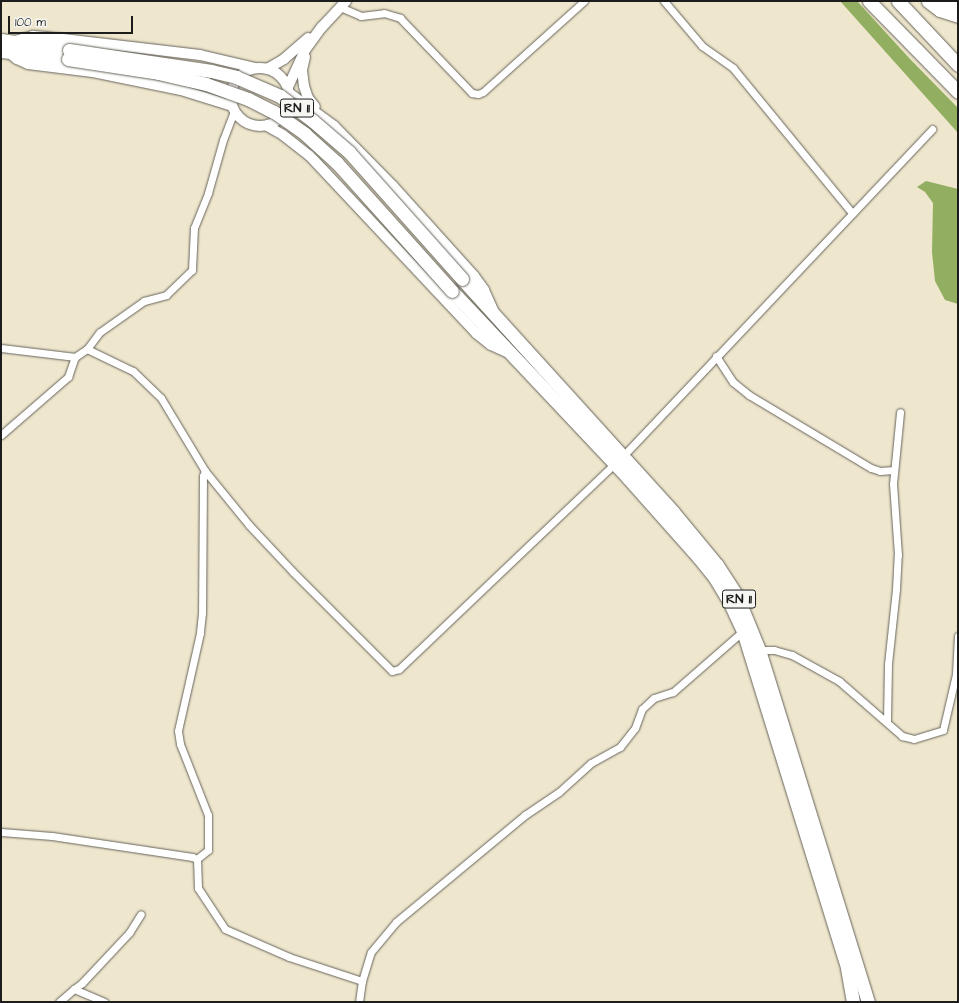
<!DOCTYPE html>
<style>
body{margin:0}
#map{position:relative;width:959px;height:1003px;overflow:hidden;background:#eee6cd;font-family:"Architects Daughter",sans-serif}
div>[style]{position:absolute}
.forest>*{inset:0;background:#92ae60}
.roads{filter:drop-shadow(0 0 1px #66635a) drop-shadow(0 0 1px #66635a)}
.street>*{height:7px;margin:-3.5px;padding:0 3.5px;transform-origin:3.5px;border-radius:3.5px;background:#fff}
.secondary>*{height:10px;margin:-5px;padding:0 5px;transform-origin:5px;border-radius:5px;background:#fff}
.secondary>.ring{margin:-5px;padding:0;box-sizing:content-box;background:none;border:10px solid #fff;border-radius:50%}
.highway>*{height:13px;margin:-6.5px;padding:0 6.5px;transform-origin:6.5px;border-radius:6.5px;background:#fff}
.bridges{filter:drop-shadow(0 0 1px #66635a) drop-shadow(0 0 1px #66635a)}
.highway-bridge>*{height:13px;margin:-6.5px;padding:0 6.5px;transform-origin:6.5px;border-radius:6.5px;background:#fff}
span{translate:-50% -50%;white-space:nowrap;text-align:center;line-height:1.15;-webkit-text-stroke:4px #f6f6f2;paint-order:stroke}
.shield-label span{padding:1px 3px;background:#f6f6f2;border:1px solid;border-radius:3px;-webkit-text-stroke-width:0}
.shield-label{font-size:13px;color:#1c1c1c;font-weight:700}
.frame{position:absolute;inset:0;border:2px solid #1c1c1c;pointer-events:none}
.scale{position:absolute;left:8px;top:16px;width:125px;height:18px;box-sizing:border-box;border:2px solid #1c1c1c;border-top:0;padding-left:5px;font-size:12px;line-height:14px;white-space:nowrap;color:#1c1c1c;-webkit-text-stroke:3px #f6f6f2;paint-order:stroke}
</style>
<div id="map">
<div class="forest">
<i style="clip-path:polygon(840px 1px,857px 1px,910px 59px,958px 108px,958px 133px)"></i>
<i style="clip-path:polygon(926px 181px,958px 189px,958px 304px,945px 300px,935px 281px,932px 252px,933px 203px,925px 192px,917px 187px)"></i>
</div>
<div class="roads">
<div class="street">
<i style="left:664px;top:1px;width:59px;rotate:49.8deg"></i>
<i style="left:702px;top:46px;width:38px;rotate:35deg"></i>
<i style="left:733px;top:68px;width:188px;rotate:50.6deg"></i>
<i style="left:340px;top:7px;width:23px;rotate:23deg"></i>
<i style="left:361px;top:16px;width:23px;rotate:-7deg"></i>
<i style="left:384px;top:13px;width:17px;rotate:17deg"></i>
<i style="left:400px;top:18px;width:104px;rotate:46.2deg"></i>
<i style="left:472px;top:93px;width:6px;rotate:9deg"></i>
<i style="left:478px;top:94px;width:5px;rotate:-22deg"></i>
<i style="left:483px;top:92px;width:136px;rotate:-42deg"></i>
<i style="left:1px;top:348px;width:75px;rotate:6.9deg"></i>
<i style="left:87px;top:349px;width:51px;rotate:25.6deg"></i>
<i style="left:133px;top:371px;width:39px;rotate:44deg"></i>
<i style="left:161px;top:398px;width:85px;rotate:58.9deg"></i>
<i style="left:205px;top:471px;width:70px;rotate:50.8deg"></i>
<i style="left:249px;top:525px;width:64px;rotate:46.9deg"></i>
<i style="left:293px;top:572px;width:140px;rotate:45deg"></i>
<i style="left:392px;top:671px;width:7px;rotate:-16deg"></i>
<i style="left:399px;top:669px;width:297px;rotate:-43.6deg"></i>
<i style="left:716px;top:356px;width:31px;rotate:57deg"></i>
<i style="left:733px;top:382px;width:21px;rotate:39deg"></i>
<i style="left:749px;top:395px;width:142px;rotate:30.9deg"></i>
<i style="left:871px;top:468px;width:9px;rotate:18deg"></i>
<i style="left:880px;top:471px;width:14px;rotate:-4deg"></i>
<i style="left:1px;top:435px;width:89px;rotate:-40.9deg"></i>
<i style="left:68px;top:377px;width:21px;rotate:-71deg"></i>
<i style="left:75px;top:357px;width:14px;rotate:-34deg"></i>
<i style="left:87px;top:349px;width:21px;rotate:-53deg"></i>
<i style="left:100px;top:332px;width:54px;rotate:-35.2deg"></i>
<i style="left:144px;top:301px;width:23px;rotate:-15deg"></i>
<i style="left:166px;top:295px;width:36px;rotate:-44deg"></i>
<i style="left:192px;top:270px;width:42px;rotate:-87.3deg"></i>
<i style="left:194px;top:228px;width:38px;rotate:-68deg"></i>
<i style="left:208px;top:193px;width:55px;rotate:-74.2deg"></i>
<i style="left:223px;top:140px;width:30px;rotate:-69deg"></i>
<i style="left:623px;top:456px;width:450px;rotate:-46.6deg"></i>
<i style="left:205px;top:471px;width:5px;rotate:112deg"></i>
<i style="left:203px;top:476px;width:137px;rotate:90.4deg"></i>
<i style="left:202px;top:613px;width:20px;rotate:96deg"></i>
<i style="left:200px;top:633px;width:100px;rotate:102.7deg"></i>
<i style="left:178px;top:731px;width:13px;rotate:81deg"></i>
<i style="left:180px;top:744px;width:76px;rotate:68.5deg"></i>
<i style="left:208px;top:815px;width:35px;rotate:90deg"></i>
<i style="left:208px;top:850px;width:14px;rotate:141deg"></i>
<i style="left:197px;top:859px;width:29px;rotate:88deg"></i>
<i style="left:198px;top:888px;width:49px;rotate:56.6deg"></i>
<i style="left:225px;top:929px;width:70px;rotate:23.6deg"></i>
<i style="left:289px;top:957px;width:77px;rotate:18.2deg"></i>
<i style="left:759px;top:650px;width:15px"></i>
<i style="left:774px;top:650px;width:19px;rotate:16deg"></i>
<i style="left:792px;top:655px;width:54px;rotate:29deg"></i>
<i style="left:839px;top:681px;width:84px;rotate:41.1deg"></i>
<i style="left:902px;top:736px;width:12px;rotate:14deg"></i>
<i style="left:914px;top:739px;width:30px;rotate:-17deg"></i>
<i style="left:943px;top:730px;width:57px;rotate:-76.9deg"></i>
<i style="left:956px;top:674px;width:38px;rotate:-87deg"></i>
<i style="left:887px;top:721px;width:57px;rotate:-89deg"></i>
<i style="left:888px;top:664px;width:75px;rotate:-83.9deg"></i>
<i style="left:896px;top:589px;width:34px;rotate:-87deg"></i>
<i style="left:898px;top:555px;width:71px;rotate:-94deg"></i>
<i style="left:893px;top:484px;width:72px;rotate:-84.4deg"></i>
<i style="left:1px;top:832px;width:51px;rotate:4.5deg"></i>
<i style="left:52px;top:836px;width:142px;rotate:8.5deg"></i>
<i style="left:192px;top:857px;width:5px;rotate:22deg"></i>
<i style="left:74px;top:989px;width:10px;rotate:-37deg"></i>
<i style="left:82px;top:983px;width:69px;rotate:-46.8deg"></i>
<i style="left:129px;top:933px;width:22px;rotate:-58deg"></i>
<i style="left:59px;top:1002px;width:20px;rotate:-41deg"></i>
<i style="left:74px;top:989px;width:33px;rotate:23deg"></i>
<i style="left:359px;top:1002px;width:21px;rotate:-82deg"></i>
<i style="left:362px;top:981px;width:30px;rotate:-73deg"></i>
<i style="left:371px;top:952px;width:39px;rotate:-50deg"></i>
<i style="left:396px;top:922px;width:168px;rotate:-39.7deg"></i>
<i style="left:525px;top:815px;width:41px;rotate:-34.1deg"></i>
<i style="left:559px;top:792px;width:43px;rotate:-42.2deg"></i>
<i style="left:591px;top:763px;width:33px;rotate:-29deg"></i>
<i style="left:620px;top:747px;width:24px;rotate:-52deg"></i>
<i style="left:635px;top:728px;width:20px;rotate:-70deg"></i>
<i style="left:642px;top:709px;width:16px;rotate:-43deg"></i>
<i style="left:654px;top:698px;width:20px;rotate:-18deg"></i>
<i style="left:673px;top:692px;width:93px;rotate:-41.1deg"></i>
</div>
<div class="secondary">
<i style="left:15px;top:41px;width:19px;rotate:-16deg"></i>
<i style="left:33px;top:36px;width:13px;rotate:4deg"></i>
<i style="left:46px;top:37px;width:155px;rotate:6.7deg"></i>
<i style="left:200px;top:55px;width:57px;rotate:13.3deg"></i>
<i style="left:7px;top:51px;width:13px;rotate:39deg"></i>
<i style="left:17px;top:59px;width:12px;rotate:24deg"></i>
<i style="left:28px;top:64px;width:65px;rotate:7deg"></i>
<i style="left:93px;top:72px;width:90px;rotate:11.6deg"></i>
<i style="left:181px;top:90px;width:53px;rotate:17.4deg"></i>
<i style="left:305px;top:57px;width:13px;rotate:103deg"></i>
<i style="left:302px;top:70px;width:16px;rotate:83deg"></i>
<i style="left:304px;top:86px;width:13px;rotate:72deg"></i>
<i style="left:308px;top:98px;width:11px;rotate:52deg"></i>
<i class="ring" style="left:231px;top:68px;width:48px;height:48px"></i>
<i style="left:267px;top:69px;width:20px;rotate:-30deg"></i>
<i style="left:284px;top:59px;width:32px;rotate:-41deg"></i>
<i style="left:288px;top:87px;width:41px;rotate:-65.3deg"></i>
<i style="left:305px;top:50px;width:29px;rotate:-54deg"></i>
<i style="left:322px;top:27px;width:35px;rotate:-47deg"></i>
<i style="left:289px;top:93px;width:56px;rotate:36.3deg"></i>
<i style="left:334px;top:126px;width:84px;rotate:45.5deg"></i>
<i style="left:393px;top:186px;width:121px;rotate:48deg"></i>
<i style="left:474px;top:276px;width:17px;rotate:54deg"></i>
<i style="left:484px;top:290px;width:22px;rotate:66deg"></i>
<i style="left:267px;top:126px;width:18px;rotate:29deg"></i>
<i style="left:283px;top:135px;width:33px;rotate:38deg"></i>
<i style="left:309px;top:155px;width:244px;rotate:46.8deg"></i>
<i style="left:476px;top:333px;width:19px;rotate:39deg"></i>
<i style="left:491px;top:345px;width:17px;rotate:24deg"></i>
</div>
<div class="highway">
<i style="left:869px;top:1px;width:127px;rotate:45.6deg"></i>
<i style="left:898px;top:1px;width:88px;rotate:46.8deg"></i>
<i style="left:928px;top:1px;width:15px;rotate:37deg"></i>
<i style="left:940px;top:10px;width:19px;rotate:18deg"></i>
<i style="left:945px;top:1px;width:14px;rotate:25deg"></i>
<i style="left:1px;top:40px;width:69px;rotate:8.4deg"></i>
<i style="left:1px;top:51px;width:64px;rotate:6.2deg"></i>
<i style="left:462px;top:279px;width:314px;rotate:47.8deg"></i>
<i style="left:673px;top:512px;width:69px;rotate:50.3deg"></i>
<i style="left:717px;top:565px;width:37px;rotate:57deg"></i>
<i style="left:737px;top:596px;width:58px;rotate:67.8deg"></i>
<i style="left:759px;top:650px;width:368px;rotate:72.8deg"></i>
<i style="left:452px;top:291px;width:257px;rotate:46.7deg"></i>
<i style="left:628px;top:478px;width:107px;rotate:48.4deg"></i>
<i style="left:699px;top:558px;width:26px;rotate:51deg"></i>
<i style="left:715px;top:578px;width:27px;rotate:59deg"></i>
<i style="left:729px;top:601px;width:33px;rotate:65deg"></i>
<i style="left:743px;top:631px;width:353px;rotate:72.8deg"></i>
<i style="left:847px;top:968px;width:35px;rotate:80deg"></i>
</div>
</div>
<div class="bridges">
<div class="highway-bridge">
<i style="left:69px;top:50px;width:144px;rotate:8.4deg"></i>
<i style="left:211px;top:71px;width:26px;rotate:13deg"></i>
<i style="left:236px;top:77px;width:48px;rotate:23.4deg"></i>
<i style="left:280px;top:96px;width:41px;rotate:37.1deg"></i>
<i style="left:313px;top:121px;width:48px;rotate:40.7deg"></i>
<i style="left:349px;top:152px;width:170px;rotate:48.3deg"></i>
<i style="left:68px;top:59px;width:91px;rotate:8.8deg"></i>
<i style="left:158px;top:73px;width:49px;rotate:12.9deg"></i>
<i style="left:206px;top:84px;width:45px;rotate:19.7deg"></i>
<i style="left:248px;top:99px;width:29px;rotate:27deg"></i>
<i style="left:274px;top:112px;width:38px;rotate:35deg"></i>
<i style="left:305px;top:134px;width:43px;rotate:42.2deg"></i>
<i style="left:337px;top:163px;width:172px;rotate:48.1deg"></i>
</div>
</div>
<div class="shield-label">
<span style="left:297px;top:108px">RN 11</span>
<span style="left:739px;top:599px">RN 11</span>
</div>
<div class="frame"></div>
<div class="scale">100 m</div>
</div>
